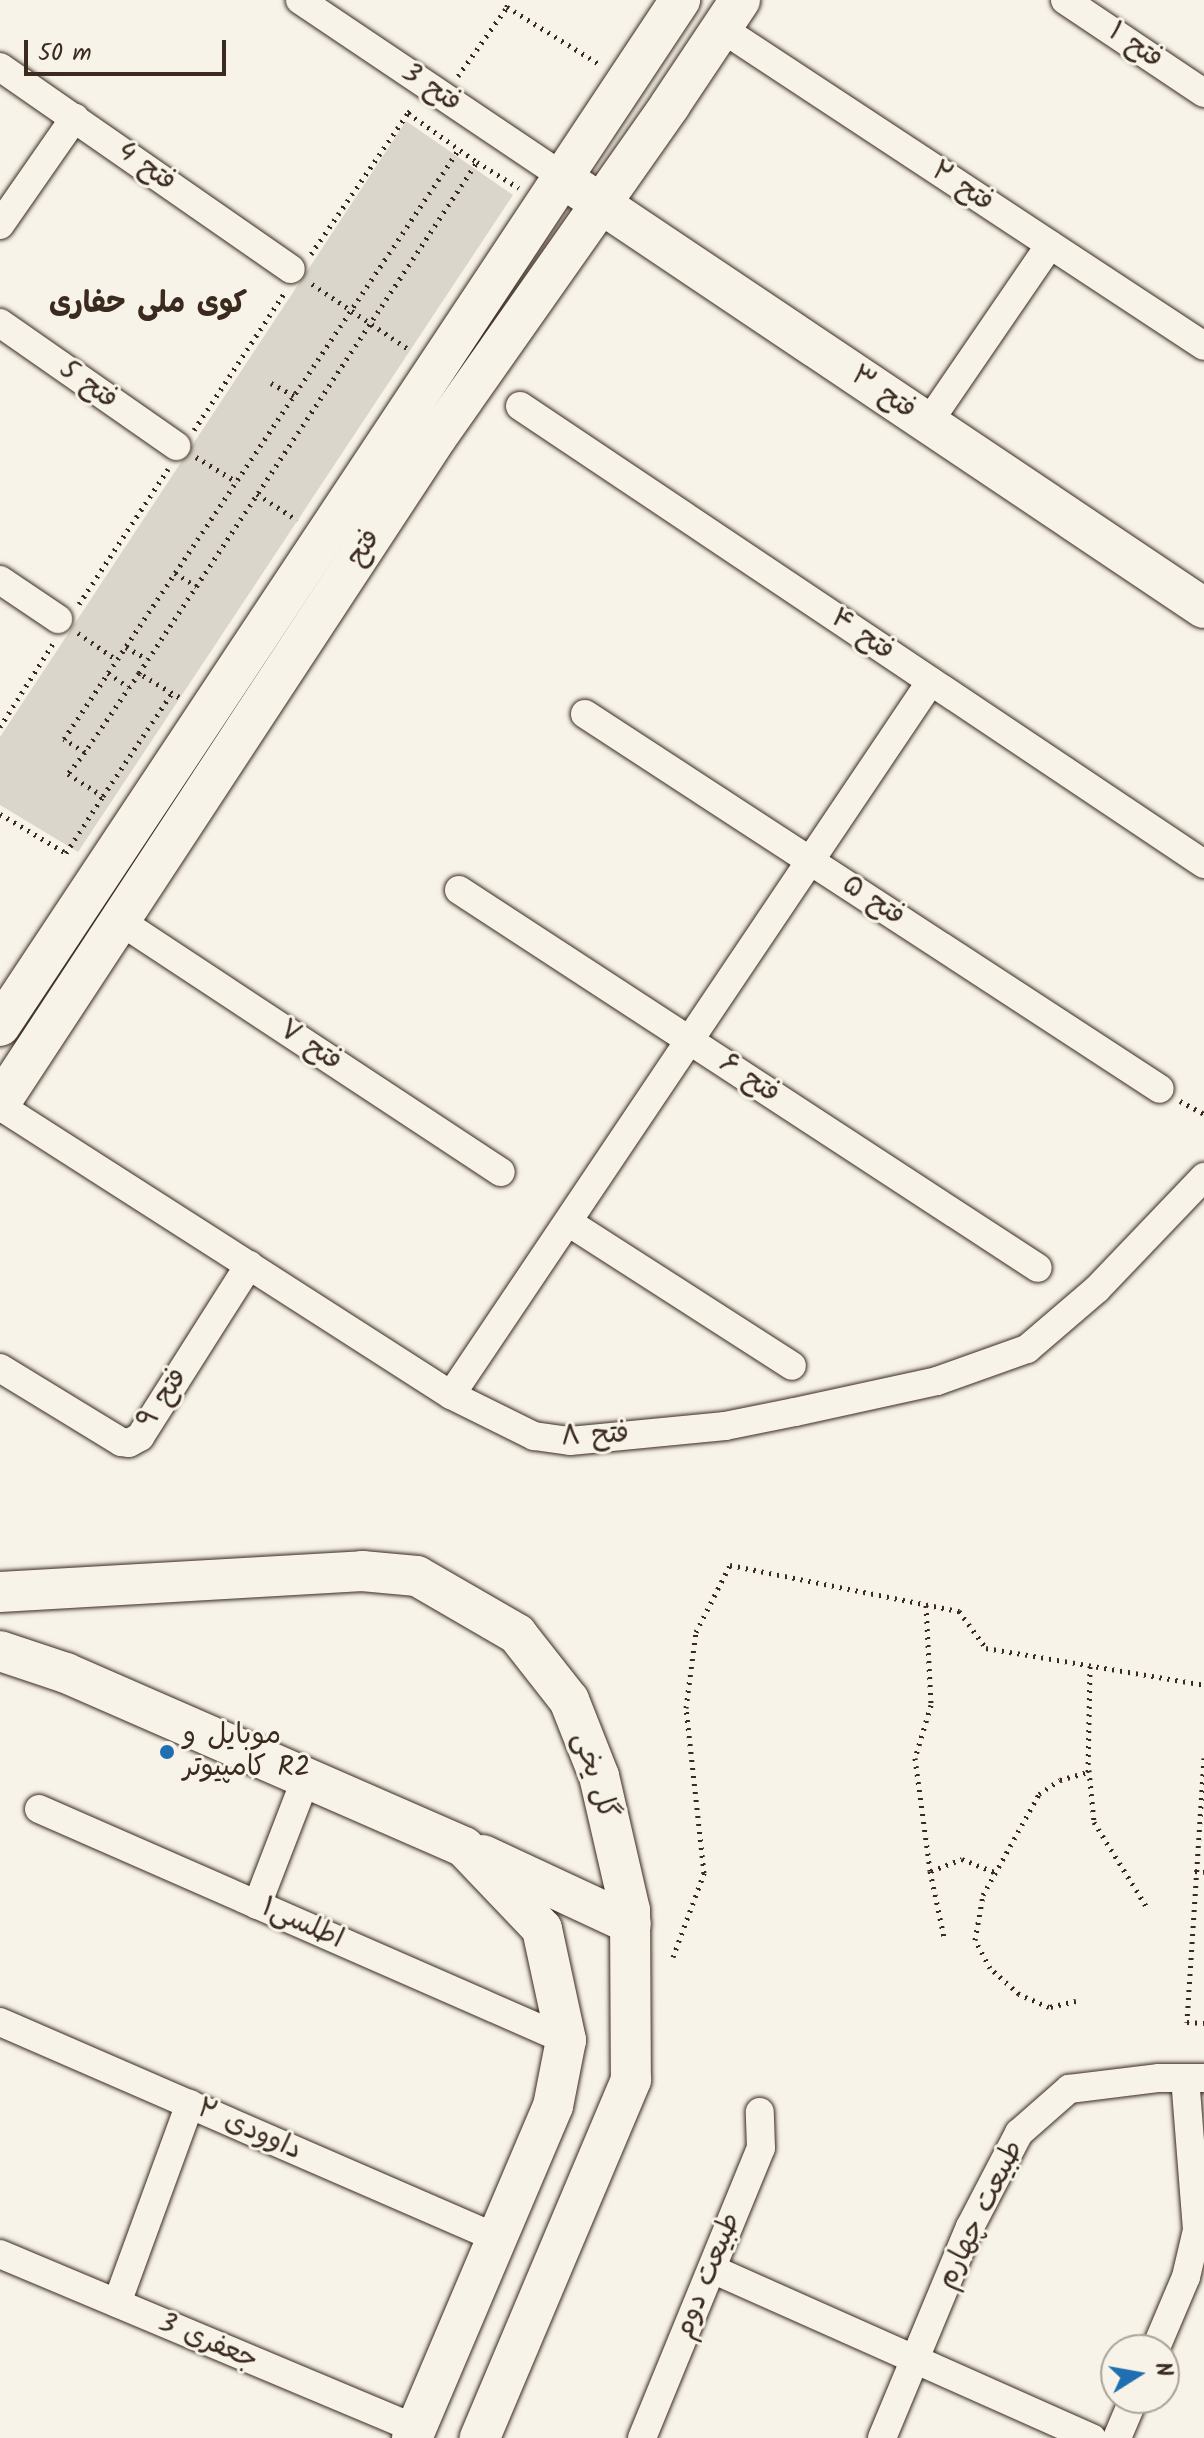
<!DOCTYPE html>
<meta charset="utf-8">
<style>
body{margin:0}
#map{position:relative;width:1204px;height:2438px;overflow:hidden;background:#f7f3e8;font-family:Kalam,"Playpen Sans Arabic",sans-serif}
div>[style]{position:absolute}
.green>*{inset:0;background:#dbd6cb}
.path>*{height:5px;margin-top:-2.5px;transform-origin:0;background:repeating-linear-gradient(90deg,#3b2a1e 0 2px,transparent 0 8px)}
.roads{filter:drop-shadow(0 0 2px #3b2a1e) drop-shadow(0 0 2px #3b2a1e)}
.street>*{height:28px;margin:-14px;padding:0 14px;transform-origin:14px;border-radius:14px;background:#f7f3e8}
.secondary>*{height:40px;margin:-20px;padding:0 20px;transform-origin:20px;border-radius:20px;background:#f7f3e8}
.dots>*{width:22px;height:22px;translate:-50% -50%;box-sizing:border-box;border:4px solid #f7f3e8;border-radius:50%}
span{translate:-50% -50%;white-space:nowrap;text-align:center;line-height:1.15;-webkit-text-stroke:6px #f7f3e8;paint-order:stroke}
.street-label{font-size:28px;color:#3b2a1e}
.poi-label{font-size:28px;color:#3b2a1e}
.left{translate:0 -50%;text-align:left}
.neighbourhood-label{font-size:30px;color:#3b2a1e;font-weight:700}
.north{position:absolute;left:1100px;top:2334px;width:80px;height:80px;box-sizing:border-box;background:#f7f3e8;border:2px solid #aca397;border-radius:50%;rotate:79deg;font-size:22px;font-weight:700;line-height:32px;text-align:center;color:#3b2a1e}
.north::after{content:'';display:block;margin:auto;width:28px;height:36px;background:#1f6fb2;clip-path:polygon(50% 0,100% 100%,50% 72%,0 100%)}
.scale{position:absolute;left:24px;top:40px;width:202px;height:36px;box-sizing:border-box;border:4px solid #3b2a1e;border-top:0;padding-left:10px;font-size:24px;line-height:28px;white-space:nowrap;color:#3b2a1e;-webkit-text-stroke:6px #f7f3e8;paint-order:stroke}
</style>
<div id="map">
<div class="green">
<i style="clip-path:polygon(406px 121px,513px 195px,78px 852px,0 805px,0 737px)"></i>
</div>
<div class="path">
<i style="left:507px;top:7px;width:110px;rotate:31.7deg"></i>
<i style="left:458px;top:76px;width:85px;rotate:-54.6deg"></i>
<i style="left:507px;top:7px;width:7px;rotate:-82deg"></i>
<i style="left:410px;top:111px;width:3px;rotate:135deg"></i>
<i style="left:408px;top:113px;width:85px;rotate:35.4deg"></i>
<i style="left:311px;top:254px;width:171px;rotate:-55.5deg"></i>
<i style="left:312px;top:284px;width:118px;rotate:34deg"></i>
<i style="left:271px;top:383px;width:26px;rotate:29deg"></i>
<i style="left:194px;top:430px;width:165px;rotate:-56.6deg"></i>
<i style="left:196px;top:457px;width:48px;rotate:31.4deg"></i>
<i style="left:257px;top:494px;width:48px;rotate:33deg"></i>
<i style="left:175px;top:573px;width:25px;rotate:32deg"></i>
<i style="left:79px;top:604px;width:162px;rotate:-56.6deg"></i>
<i style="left:78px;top:633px;width:47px;rotate:34.7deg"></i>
<i style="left:126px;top:647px;width:24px;rotate:30deg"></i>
<i style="left:108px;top:673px;width:25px;rotate:34deg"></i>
<i style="left:139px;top:673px;width:96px;rotate:124.4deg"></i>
<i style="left:85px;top:752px;width:25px;rotate:-148deg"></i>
<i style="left:64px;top:739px;width:710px;rotate:-56.2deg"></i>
<i style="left:179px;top:697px;width:47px;rotate:-149deg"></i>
<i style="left:139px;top:673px;width:613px;rotate:-56.52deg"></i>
<i style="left:477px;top:162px;width:49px;rotate:31.8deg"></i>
<i style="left:0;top:727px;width:101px;rotate:-57.6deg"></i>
<i style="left:85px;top:752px;width:28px;rotate:128deg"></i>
<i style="left:68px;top:774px;width:41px;rotate:32.2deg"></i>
<i style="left:103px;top:796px;width:124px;rotate:-56.2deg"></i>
<i style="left:0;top:814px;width:77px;rotate:30.6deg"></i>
<i style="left:66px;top:853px;width:68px;rotate:-57deg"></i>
<i style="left:1180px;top:1101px;width:27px;rotate:28deg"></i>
<i style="left:926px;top:1605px;width:100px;rotate:87.1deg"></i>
<i style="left:931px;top:1705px;width:55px;rotate:106.8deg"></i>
<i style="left:915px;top:1758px;width:114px;rotate:82.4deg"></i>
<i style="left:930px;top:1871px;width:67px;rotate:78deg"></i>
<i style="left:1204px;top:1758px;width:265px;rotate:93.7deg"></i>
<i style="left:1187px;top:2022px;width:17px;rotate:3deg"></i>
<i style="left:1089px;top:1770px;width:52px;rotate:84.5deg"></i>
<i style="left:1094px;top:1822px;width:99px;rotate:58.2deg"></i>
<i style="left:931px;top:1871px;width:33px;rotate:-21deg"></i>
<i style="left:962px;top:1859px;width:37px;rotate:22deg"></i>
<i style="left:1195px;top:1871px;width:9px;rotate:6deg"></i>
<i style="left:673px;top:1957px;width:90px;rotate:-69.7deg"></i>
<i style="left:704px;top:1873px;width:166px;rotate:-96.2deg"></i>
<i style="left:686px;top:1708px;width:77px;rotate:-82.5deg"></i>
<i style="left:696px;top:1632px;width:75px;rotate:-63.1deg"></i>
<i style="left:730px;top:1565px;width:234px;rotate:11.4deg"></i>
<i style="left:959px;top:1611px;width:46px;rotate:53.9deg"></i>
<i style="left:986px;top:1648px;width:221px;rotate:9.6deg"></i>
<i style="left:1076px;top:2001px;width:28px;rotate:167deg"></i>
<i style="left:1049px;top:2007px;width:33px;rotate:-157deg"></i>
<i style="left:1019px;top:1994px;width:39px;rotate:-138deg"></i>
<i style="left:990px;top:1968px;width:32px;rotate:-118deg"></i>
<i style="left:975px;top:1940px;width:46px;rotate:-79.9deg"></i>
<i style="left:983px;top:1895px;width:115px;rotate:-61deg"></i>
<i style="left:1039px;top:1794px;width:25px;rotate:-34deg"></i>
<i style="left:1060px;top:1780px;width:29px;rotate:-16deg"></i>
<i style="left:1088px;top:1772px;width:106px;rotate:-88.9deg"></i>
</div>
<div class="roads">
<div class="street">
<i style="left:300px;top:0;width:317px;rotate:33.9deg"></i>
<i style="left:1065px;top:0;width:167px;rotate:33.8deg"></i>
<i style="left:721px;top:28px;width:578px;rotate:33.36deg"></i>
<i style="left:0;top:67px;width:354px;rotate:34.8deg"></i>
<i style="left:0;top:225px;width:131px;rotate:-55.2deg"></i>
<i style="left:0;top:323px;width:215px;rotate:34.9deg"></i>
<i style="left:520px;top:406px;width:823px;rotate:33.81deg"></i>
<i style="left:928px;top:423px;width:216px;rotate:-55.6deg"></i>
<i style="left:0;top:580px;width:70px;rotate:33.9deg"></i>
<i style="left:585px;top:714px;width:686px;rotate:33.11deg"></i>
<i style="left:459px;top:890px;width:691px;rotate:33.14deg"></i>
<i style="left:120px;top:921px;width:456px;rotate:33.4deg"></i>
<i style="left:0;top:1106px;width:536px;rotate:32.65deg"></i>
<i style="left:451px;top:1395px;width:93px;rotate:26.3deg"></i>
<i style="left:534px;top:1436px;width:36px;rotate:8deg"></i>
<i style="left:570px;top:1441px;width:156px;rotate:-5.5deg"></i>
<i style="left:725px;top:1426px;width:71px;rotate:-11.3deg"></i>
<i style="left:795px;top:1412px;width:145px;rotate:-12.3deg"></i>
<i style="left:937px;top:1381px;width:96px;rotate:-19.6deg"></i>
<i style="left:1027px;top:1349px;width:92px;rotate:-40.6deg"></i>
<i style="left:1097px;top:1289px;width:155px;rotate:-46.3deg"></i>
<i style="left:568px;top:1222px;width:266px;rotate:32.7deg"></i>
<i style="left:0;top:1368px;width:142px;rotate:31.4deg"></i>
<i style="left:121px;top:1442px;width:8px;rotate:7deg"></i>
<i style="left:129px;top:1443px;width:13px;rotate:-29deg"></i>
<i style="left:140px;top:1437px;width:204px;rotate:-57.6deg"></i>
<i style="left:451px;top:1395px;width:860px;rotate:-56.09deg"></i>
<i style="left:39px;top:1809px;width:575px;rotate:23.67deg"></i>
<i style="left:257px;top:1905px;width:136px;rotate:-68.9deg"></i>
<i style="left:0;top:2022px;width:544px;rotate:23.5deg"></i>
<i style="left:0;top:2254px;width:451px;rotate:22.8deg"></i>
<i style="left:712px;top:2269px;width:416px;rotate:24deg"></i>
<i style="left:117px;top:2303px;width:212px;rotate:-69.9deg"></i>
<i style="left:1155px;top:2350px;width:79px;rotate:-67deg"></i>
<i style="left:1186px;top:2277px;width:48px;rotate:-76.8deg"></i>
<i style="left:1197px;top:2230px;width:152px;rotate:-94.5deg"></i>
<i style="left:642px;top:2438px;width:313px;rotate:-67.7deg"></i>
<i style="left:761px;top:2148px;width:36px;rotate:-92deg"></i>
<i style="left:882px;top:2438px;width:229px;rotate:-67.4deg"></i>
<i style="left:970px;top:2227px;width:106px;rotate:-62.5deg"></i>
<i style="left:1019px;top:2133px;width:67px;rotate:-41.3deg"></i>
<i style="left:1069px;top:2089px;width:91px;rotate:-7deg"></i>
<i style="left:1159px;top:2078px;width:45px"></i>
<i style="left:1117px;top:2438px;width:43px;rotate:-67deg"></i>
</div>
<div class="secondary">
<i style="left:579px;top:189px;width:752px;rotate:33.84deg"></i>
<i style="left:0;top:1026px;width:1231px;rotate:-56.46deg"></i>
<i style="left:0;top:1103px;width:797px;rotate:-56.73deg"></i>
<i style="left:437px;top:437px;width:406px;rotate:-54.9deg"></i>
<i style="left:670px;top:105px;width:126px;rotate:-56.3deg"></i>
<i style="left:0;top:1592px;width:363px;rotate:-3.3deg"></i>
<i style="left:362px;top:1571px;width:55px;rotate:5.2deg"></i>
<i style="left:417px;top:1576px;width:116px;rotate:30.1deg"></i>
<i style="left:517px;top:1634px;width:84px;rotate:51.8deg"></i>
<i style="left:569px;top:1700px;width:82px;rotate:68.5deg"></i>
<i style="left:599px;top:1776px;width:138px;rotate:77deg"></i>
<i style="left:630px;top:1910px;width:170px;rotate:89.7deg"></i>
<i style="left:631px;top:2080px;width:389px;rotate:112.9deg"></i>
<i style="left:0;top:1651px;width:70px;rotate:18.4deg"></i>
<i style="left:66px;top:1673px;width:434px;rotate:23.6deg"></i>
<i style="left:464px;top:1847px;width:113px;rotate:46.4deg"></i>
<i style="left:542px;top:1929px;width:114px;rotate:77.8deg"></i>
<i style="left:566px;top:2040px;width:67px;rotate:101.1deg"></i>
<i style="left:553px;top:2106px;width:361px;rotate:113deg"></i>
<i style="left:483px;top:1855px;width:163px;rotate:25deg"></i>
</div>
</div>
<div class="dots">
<i style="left:167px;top:1752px;background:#1f6fb2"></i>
</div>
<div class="street-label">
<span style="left:1135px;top:46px;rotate:34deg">فتح ۱</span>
<span style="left:431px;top:88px;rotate:34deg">فتح 3</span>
<span style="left:146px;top:167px;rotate:35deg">فتح 4</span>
<span style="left:962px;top:187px;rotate:33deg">فتح ۲</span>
<span style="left:88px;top:385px;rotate:35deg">فتح 5</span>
<span style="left:883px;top:393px;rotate:34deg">فتح ۳</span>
<span style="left:364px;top:548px;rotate:-57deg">فتح</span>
<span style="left:862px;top:635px;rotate:34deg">فتح ۴</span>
<span style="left:873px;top:901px;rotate:33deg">فتح ۵</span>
<span style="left:310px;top:1046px;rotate:33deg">فتح ۷</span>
<span style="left:749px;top:1079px;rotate:33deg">فتح ۶</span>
<span style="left:163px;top:1399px;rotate:-57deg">فتح ۹</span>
<span style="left:595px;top:1436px;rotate:-3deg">فتح ۸</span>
<span style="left:594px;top:1776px;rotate:72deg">گل یخی</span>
<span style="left:302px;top:1924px;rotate:24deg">اطلسی۱</span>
<span style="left:249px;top:2130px;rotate:24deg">داوودی ۲</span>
<span style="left:981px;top:2215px;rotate:-64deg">طبیعت چهارم</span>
<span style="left:708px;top:2276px;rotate:-68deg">طبیعت دوم</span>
<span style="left:208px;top:2342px;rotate:23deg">3 جعفری</span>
</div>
<div class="poi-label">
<span class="left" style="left:183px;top:1752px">موبایل و<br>کامپیوتر R2</span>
</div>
<div class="neighbourhood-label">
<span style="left:148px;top:304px">کوی ملی حفاری</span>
</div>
<div class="north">N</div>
<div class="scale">50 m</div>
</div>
